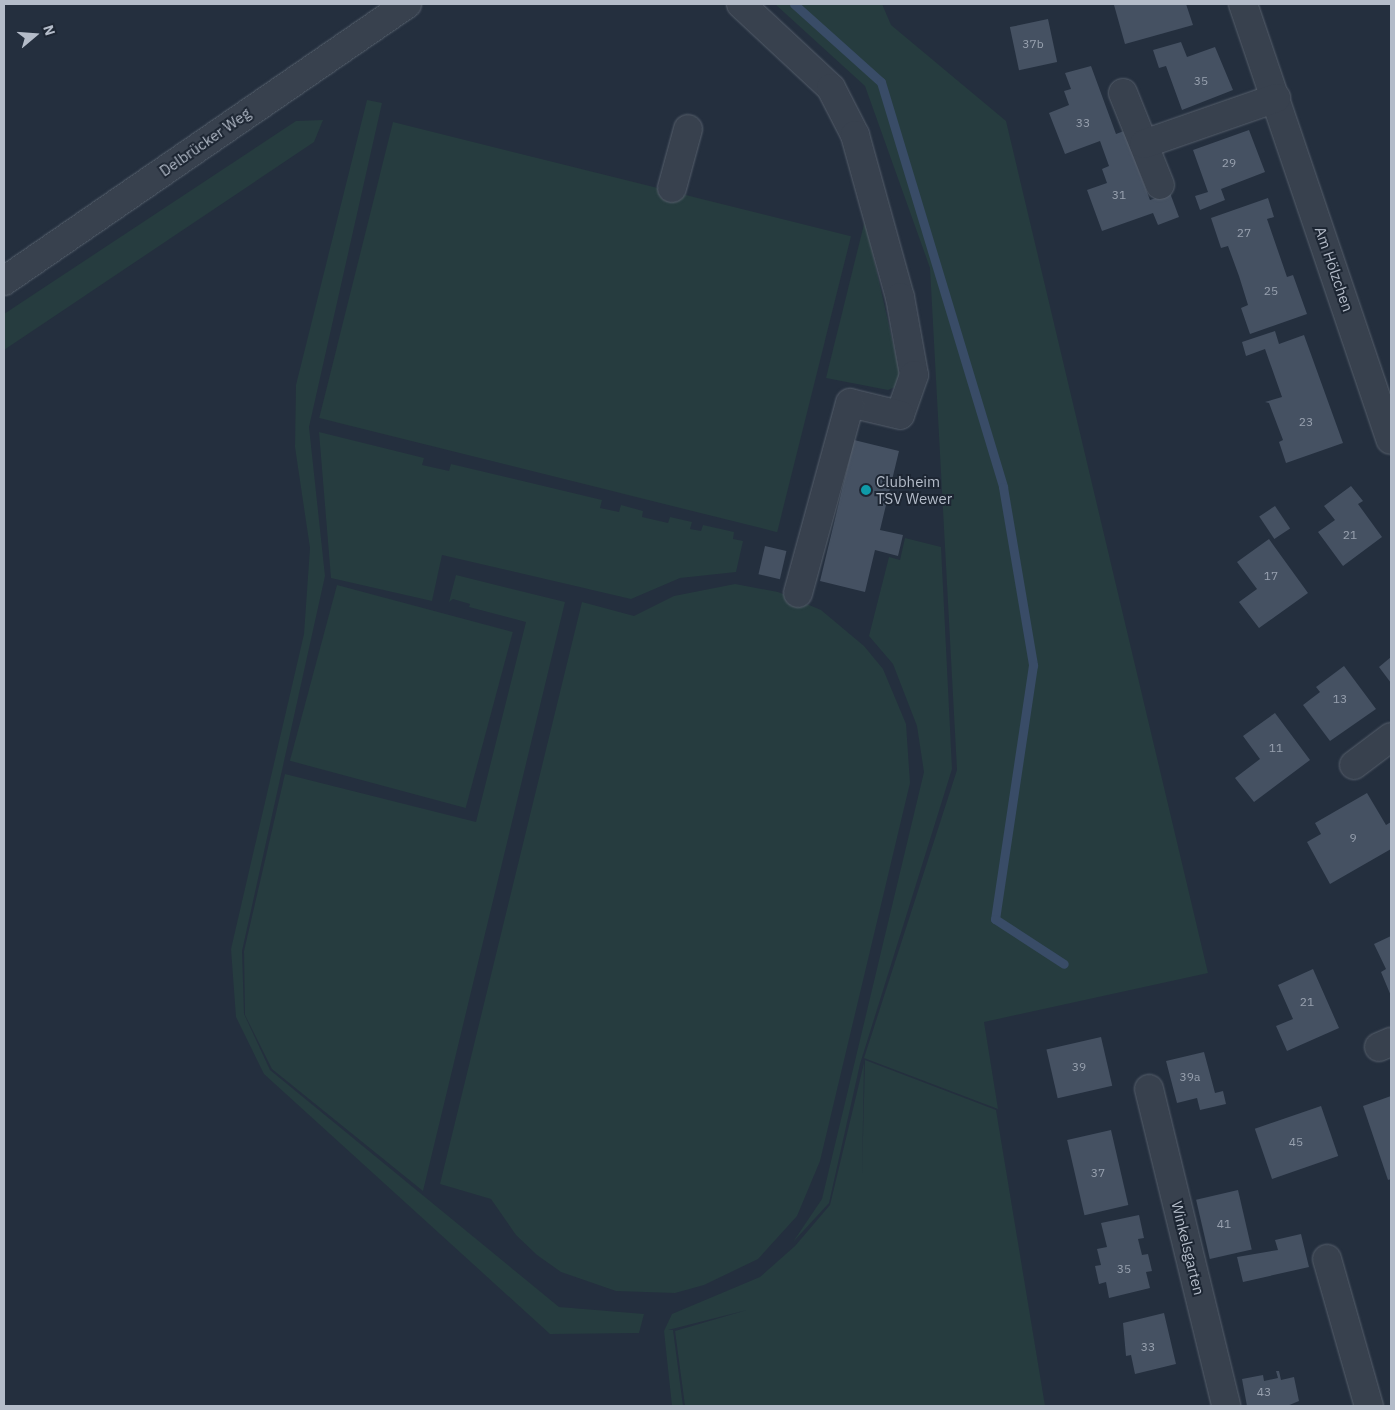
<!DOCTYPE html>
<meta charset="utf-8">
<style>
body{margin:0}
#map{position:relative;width:1395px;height:1410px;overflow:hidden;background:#242f3e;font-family:"IBM Plex Sans",sans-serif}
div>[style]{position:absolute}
.green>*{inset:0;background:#263c3f;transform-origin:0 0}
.stream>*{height:9px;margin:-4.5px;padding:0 4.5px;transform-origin:4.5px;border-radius:4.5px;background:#394c67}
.building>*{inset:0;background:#455162;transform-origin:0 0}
.roads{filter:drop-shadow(0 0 1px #565f6c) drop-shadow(0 0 1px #565f6c)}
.minor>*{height:28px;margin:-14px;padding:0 14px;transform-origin:14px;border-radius:14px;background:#38414e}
.dots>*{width:14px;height:14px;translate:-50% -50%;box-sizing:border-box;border:2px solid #1d2633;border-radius:50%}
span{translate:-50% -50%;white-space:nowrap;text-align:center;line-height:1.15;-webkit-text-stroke:4px #1d2633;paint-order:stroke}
.number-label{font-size:12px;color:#98a1af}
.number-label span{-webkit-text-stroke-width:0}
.street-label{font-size:15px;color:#b4bcc9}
.poi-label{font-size:15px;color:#b4bcc9}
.left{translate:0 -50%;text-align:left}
.frame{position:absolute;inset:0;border:5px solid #b4bcc9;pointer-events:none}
.north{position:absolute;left:10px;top:10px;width:50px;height:50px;-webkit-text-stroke:4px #1d2633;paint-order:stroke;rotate:72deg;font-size:14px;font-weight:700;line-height:20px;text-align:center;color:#b4bcc9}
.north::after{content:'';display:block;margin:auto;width:18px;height:22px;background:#b4bcc9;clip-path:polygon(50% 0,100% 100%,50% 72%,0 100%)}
</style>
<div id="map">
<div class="green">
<i style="clip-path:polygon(775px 4px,882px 4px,891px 25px,1006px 121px,1208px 973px,984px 1022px,998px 1109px,864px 1058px,957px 770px,930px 268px,865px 86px)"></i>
<i style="clip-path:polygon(367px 100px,382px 103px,309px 427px,325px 576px,242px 951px,244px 1014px,270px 1070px,559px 1307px,644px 1314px,639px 1333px,550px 1334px,264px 1074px,236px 1017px,231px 949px,304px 634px,310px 548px,295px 447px,296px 385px)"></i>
<i style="clip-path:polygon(323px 120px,314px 142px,4px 350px,4px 314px,296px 121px)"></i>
<i style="left:393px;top:122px;width:472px;height:305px;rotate:14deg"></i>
<i style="clip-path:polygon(865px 220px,900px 374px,895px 387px,888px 390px,826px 378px)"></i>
<i style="clip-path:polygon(319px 432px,424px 458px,422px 465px,449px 471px,451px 464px,602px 500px,600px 508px,619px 512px,621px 505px,643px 511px,642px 517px,668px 523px,670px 517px,692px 522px,690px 529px,701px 531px,703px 525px,734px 532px,733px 539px,743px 541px,736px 572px,680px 578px,631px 599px,442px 555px,432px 601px,331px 578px)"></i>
<i style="clip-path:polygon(905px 538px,941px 547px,952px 769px,860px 1064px,829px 1203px,793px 1242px,822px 1199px,924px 772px,917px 726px,893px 664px,869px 636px,889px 557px,900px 560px)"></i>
<i style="clip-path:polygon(456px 575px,565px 602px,423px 1191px,272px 1069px,245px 1015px,244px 951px,285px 774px,476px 822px,526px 622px,469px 607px,470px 604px,453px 599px,449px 602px)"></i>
<i style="clip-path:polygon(735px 584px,778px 592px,821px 610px,864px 646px,883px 669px,906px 724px,910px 783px,820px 1161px,797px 1216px,758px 1259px,704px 1285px,675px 1293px,616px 1291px,561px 1272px,537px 1255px,516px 1235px,491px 1199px,440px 1184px,582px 602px,634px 616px,674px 596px)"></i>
<i style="left:337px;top:585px;width:182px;height:182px;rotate:15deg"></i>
<i style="clip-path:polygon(865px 1060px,996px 1110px,1045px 1406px,685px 1406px,675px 1331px,747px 1310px,668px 1330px,673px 1330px,683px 1406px,672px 1406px,664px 1331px,672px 1314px,760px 1277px,795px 1246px,830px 1205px,864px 1063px,862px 1176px)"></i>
</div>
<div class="stream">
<i style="left:794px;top:4px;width:117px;rotate:41.9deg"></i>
<i style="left:881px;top:82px;width:423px;rotate:73.2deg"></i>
<i style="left:1003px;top:487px;width:181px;rotate:80.4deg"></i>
<i style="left:1033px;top:665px;width:257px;rotate:98.5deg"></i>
<i style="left:995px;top:919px;width:82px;rotate:33.1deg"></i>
</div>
<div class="building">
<i style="clip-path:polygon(1186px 4px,1193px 25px,1125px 44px,1114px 5px)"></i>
<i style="left:1048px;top:19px;width:44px;height:39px;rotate:78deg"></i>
<i style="clip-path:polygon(1181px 42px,1187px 57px,1215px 47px,1233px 90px,1182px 110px,1166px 66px,1159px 68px,1153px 50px)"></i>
<i style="clip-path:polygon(1091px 66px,1116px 134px,1124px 131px,1150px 200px,1170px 193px,1179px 217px,1158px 225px,1153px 213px,1102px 231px,1087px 190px,1107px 183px,1102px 169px,1109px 166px,1100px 141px,1065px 154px,1049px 113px,1069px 105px,1064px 91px,1071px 89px,1065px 73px)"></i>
<i style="clip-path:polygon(1249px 130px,1265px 172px,1221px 189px,1225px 200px,1200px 210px,1195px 196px,1208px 192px,1193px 150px)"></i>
<i style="clip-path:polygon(1268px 198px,1274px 217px,1267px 219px,1287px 277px,1293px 275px,1307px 314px,1250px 334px,1241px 308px,1248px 305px,1239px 276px,1228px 246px,1221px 248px,1211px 218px)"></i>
<i style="clip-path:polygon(1275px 331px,1279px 344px,1304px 335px,1343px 443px,1286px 463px,1279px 442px,1283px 440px,1269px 403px,1265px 402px,1282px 397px,1265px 349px,1246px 356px,1242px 342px)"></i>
<i style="clip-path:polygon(854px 440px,899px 451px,880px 530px,903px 535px,898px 556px,875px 550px,865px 592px,820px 581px)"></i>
<i style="clip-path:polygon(1351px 486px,1363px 501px,1358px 504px,1382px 537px,1343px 566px,1318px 532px,1335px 520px,1324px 506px)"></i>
<i style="left:1275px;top:506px;width:27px;height:19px;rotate:56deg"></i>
<i style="clip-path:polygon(1269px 539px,1308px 593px,1259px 628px,1239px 602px,1257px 589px,1237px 562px)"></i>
<i style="left:765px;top:546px;width:22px;height:29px;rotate:13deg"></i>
<i style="clip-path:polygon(1391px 657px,1391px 683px,1379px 667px)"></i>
<i style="clip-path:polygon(1344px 666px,1376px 709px,1330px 741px,1303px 705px,1320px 692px,1316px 687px)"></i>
<i style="clip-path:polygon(1275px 713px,1310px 760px,1254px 802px,1235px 778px,1260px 759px,1243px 736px)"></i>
<i style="clip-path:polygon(1367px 793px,1386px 825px,1391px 822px,1391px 849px,1330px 884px,1307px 842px,1321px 834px,1315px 823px)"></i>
<i style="clip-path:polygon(1391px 936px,1391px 996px,1381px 972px,1386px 969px,1374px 944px)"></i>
<i style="clip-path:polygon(1313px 969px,1339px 1028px,1287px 1051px,1276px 1026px,1293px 1019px,1278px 985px)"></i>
<i style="left:1101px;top:1037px;width:50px;height:56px;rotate:77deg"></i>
<i style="clip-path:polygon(1204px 1052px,1215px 1093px,1223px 1091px,1226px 1104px,1200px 1110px,1197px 1098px,1177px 1103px,1166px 1061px)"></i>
<i style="clip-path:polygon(1391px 1096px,1391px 1179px,1388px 1180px,1363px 1106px)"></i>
<i style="left:1321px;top:1106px;width:53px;height:70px;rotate:71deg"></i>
<i style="left:1111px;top:1130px;width:77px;height:45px;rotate:77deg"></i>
<i style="left:1238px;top:1190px;width:61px;height:43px;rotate:77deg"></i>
<i style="clip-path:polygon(1139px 1215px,1144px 1238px,1138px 1239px,1142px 1255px,1148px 1254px,1152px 1271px,1146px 1272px,1150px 1288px,1109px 1298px,1106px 1282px,1099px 1284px,1095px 1266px,1101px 1265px,1097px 1249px,1107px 1247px,1101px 1223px)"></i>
<i style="clip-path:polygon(1301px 1234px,1309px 1267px,1243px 1282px,1237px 1257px,1278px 1250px,1275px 1240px)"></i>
<i style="clip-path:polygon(1164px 1313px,1176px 1364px,1135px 1374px,1131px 1355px,1126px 1356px,1123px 1323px)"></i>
<i style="clip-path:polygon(1276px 1371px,1279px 1371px,1281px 1380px,1294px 1377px,1299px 1401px,1287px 1406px,1247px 1406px,1242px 1379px,1263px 1375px,1264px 1381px,1278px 1378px)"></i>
</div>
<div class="roads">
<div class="minor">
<i style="left:741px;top:4px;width:123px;rotate:43deg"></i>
<i style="left:831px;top:88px;width:53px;rotate:62.9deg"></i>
<i style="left:855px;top:135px;width:168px;rotate:74.5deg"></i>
<i style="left:900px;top:297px;width:79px;rotate:79.8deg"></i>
<i style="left:914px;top:375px;width:42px;rotate:109.3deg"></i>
<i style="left:900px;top:415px;width:51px;rotate:-166.5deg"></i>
<i style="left:850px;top:403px;width:197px;rotate:105.3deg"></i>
<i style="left:1243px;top:4px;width:460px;rotate:71.3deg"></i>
<i style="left:1123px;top:93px;width:99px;rotate:68.1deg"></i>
<i style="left:1144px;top:144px;width:140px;rotate:-19.2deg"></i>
<i style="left:672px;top:188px;width:61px;rotate:-74.8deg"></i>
<i style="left:4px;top:281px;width:489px;rotate:-34.5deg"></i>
<i style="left:1354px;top:765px;width:46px;rotate:-37.1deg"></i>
<i style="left:1379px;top:1047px;width:13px;rotate:-23deg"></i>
<i style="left:1149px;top:1089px;width:326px;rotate:76.3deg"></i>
<i style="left:1327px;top:1259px;width:153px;rotate:74.1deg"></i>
</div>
</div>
<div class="dots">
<i style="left:866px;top:490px;background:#0f9aa8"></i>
</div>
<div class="number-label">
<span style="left:1033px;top:44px">37b</span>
<span style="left:1201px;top:81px">35</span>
<span style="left:1083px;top:123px">33</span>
<span style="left:1229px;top:163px">29</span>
<span style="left:1119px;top:195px">31</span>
<span style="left:1244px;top:233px">27</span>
<span style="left:1271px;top:291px">25</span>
<span style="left:1306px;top:422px">23</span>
<span style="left:1350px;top:535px">21</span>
<span style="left:1271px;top:576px">17</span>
<span style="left:1340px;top:699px">13</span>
<span style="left:1276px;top:748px">11</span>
<span style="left:1353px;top:838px">9</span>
<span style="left:1307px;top:1002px">21</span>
<span style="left:1079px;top:1067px">39</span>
<span style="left:1190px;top:1077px">39a</span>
<span style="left:1296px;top:1142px">45</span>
<span style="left:1098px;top:1173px">37</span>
<span style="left:1224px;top:1224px">41</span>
<span style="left:1124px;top:1269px">35</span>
<span style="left:1148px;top:1347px">33</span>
<span style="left:1264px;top:1392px">43</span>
</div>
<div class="street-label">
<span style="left:205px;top:142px;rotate:-35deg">Delbrücker Weg</span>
<span style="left:1334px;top:269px;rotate:71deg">Am Hölzchen</span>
<span style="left:1188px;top:1248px;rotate:76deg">Winkelsgarten</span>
</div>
<div class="poi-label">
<span class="left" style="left:876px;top:490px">Clubheim<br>TSV Wewer</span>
</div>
<div class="frame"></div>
<div class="north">N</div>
</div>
